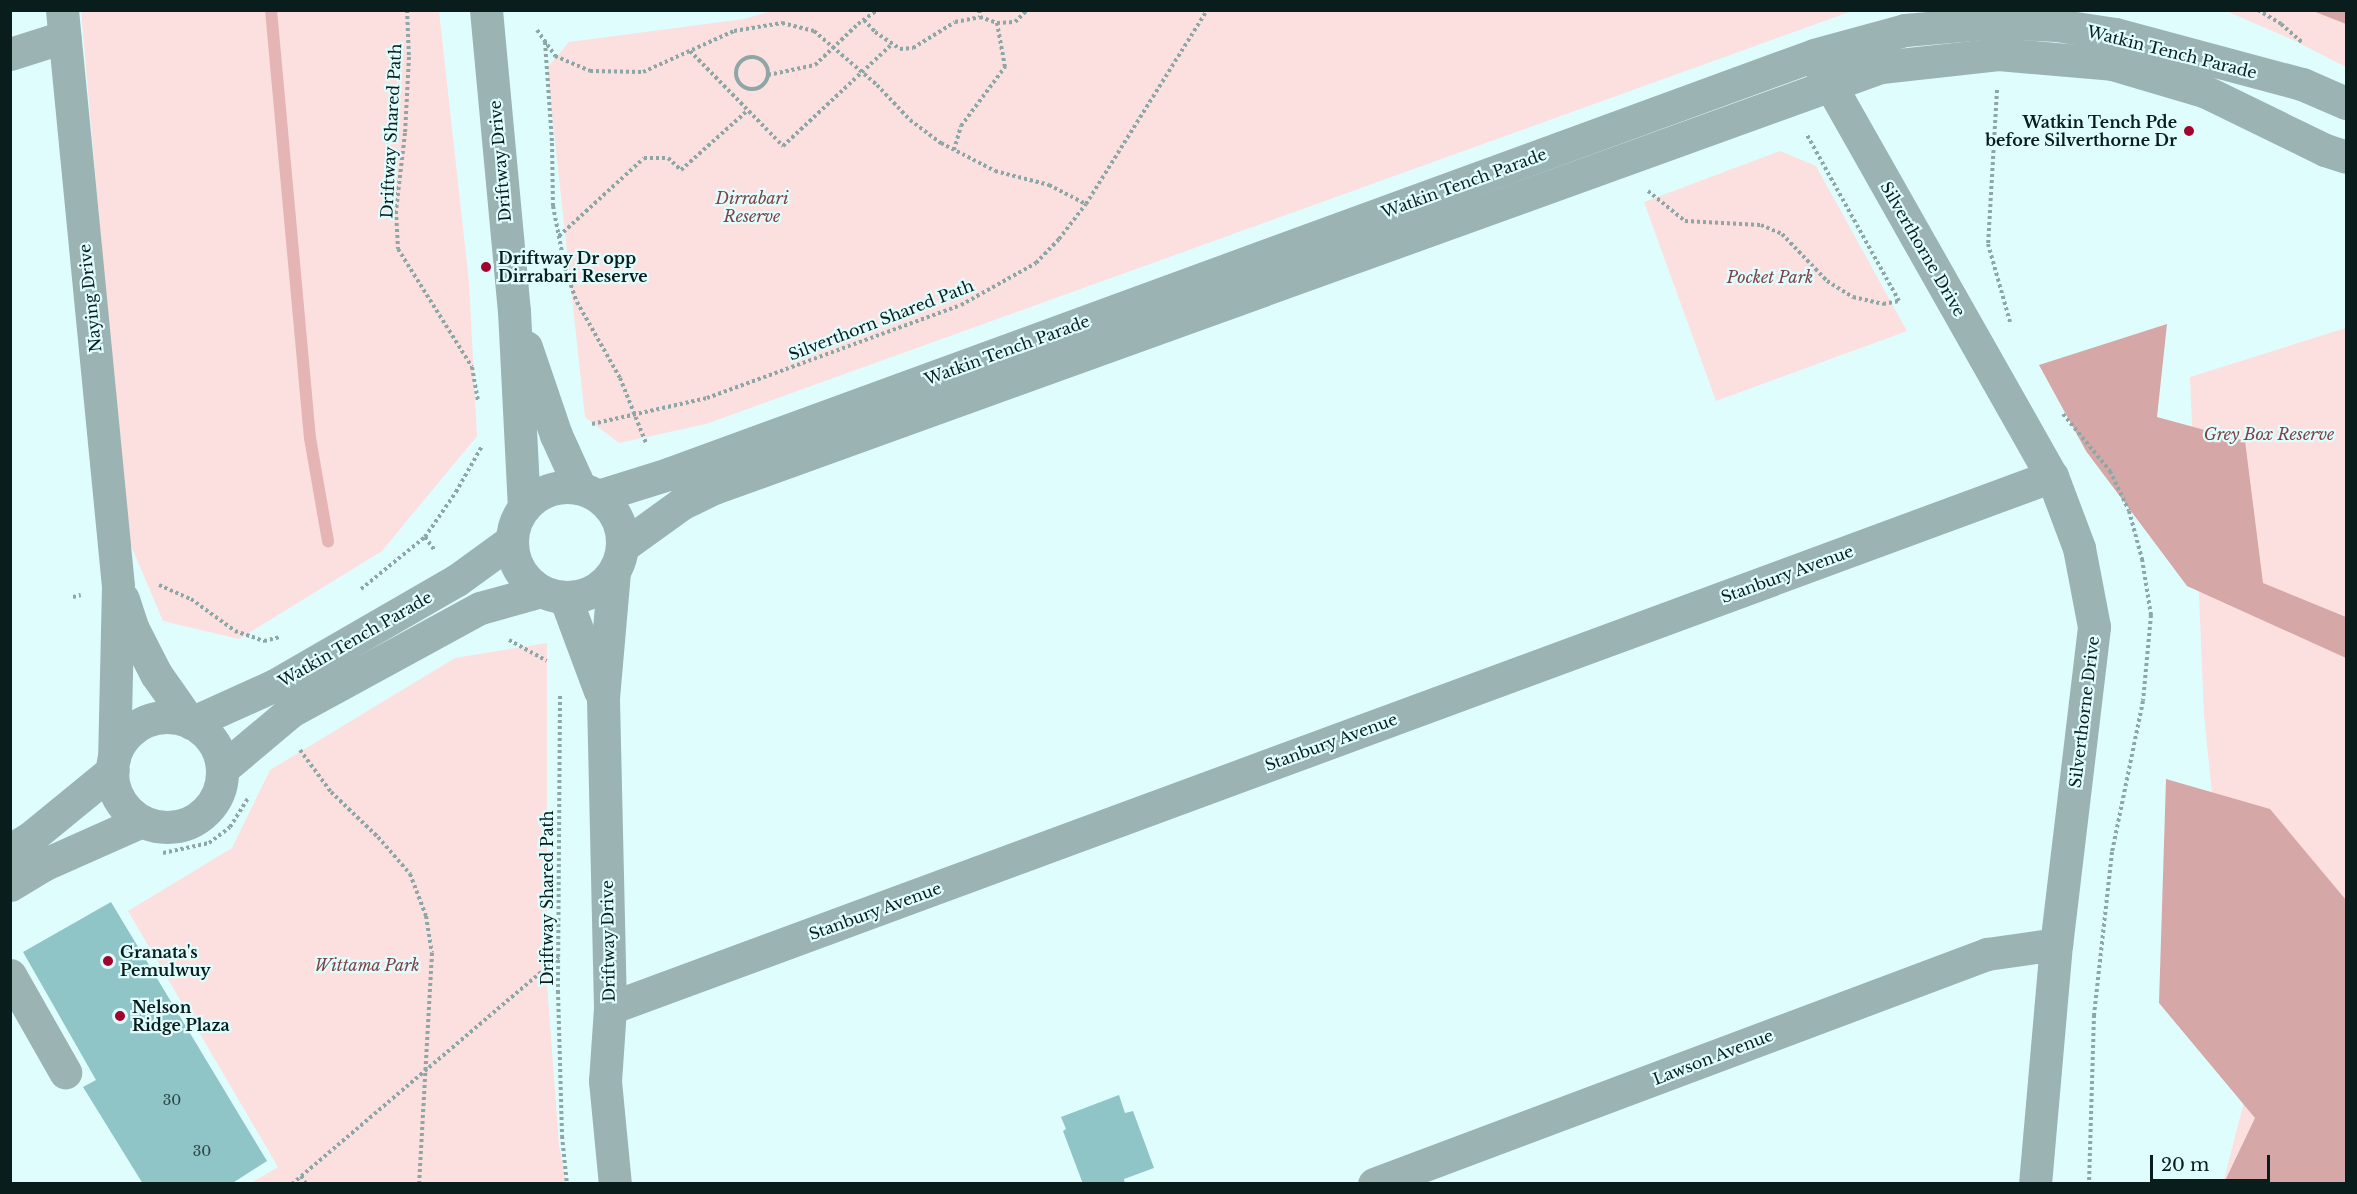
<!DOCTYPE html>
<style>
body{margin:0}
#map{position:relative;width:2357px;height:1194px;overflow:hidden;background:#e0fdfe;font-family:"Libre Baskerville",serif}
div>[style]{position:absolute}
.green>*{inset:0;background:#fcdfdf}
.forest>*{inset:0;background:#d5a7a7}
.stream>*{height:12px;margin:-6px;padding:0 6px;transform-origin:6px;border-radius:6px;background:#e5b5b5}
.building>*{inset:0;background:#90c5c7}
.path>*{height:4px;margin-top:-2px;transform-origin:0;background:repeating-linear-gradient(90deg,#8da6a6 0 3px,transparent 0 6px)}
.path>.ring{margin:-2px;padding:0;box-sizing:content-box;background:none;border:4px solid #8da6a6;border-radius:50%}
.minor>*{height:33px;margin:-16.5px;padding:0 16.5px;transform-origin:16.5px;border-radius:16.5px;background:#9cb3b4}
.minor>.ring{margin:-16.5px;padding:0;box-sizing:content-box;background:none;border:33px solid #9cb3b4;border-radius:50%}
.dots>*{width:16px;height:16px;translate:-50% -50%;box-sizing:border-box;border:3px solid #e0fdfe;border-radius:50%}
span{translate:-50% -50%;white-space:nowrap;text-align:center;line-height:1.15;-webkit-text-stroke:4.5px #e0fdfe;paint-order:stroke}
.number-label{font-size:14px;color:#2c4748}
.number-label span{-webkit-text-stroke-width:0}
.street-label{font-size:16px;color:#0a1d1d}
.poi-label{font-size:16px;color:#0a1d1d;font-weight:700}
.right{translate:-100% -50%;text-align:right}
.left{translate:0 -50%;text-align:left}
.park-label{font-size:16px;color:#7f4143;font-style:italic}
.frame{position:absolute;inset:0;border:12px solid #0a1d1d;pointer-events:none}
.scale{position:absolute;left:2150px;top:1155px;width:120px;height:27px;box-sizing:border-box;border:3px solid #0a1d1d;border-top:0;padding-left:8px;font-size:18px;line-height:21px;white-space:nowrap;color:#0a1d1d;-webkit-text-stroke:4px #e0fdfe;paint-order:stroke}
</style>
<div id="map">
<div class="green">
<i style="clip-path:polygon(81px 11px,439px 11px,469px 282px,477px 436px,382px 551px,239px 639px,163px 621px,127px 536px)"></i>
<i style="clip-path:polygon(772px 11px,772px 10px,1852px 11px,706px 424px,619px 443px,585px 417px,547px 68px,569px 42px,744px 19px)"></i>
<i style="clip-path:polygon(2226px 11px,2346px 11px,2346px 67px,2293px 40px)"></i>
<i style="clip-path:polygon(1780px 151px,1816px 166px,1907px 331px,1716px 401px,1644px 202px)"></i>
<i style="clip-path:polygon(2346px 328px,2346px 1183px,2223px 1183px,2257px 1052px,2221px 882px,2204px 715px,2190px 377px)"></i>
<i style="clip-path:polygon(547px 643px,547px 983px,559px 1145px,566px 1183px,251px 1183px,278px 1167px,128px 911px,232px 848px,270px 770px,455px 658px)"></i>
</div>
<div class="forest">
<i style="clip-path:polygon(2313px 11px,2346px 11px,2346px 24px)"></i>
<i style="clip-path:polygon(2167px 324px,2157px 417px,2245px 441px,2263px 583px,2346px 617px,2346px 658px,2187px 586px,2086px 451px,2039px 365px)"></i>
<i style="clip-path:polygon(2166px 779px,2270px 809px,2346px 900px,2346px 1183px,2224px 1183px,2255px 1118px,2159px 1003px)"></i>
</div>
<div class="stream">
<i style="left:271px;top:10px;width:430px;rotate:84.8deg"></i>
<i style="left:310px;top:438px;width:105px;rotate:80.1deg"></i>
</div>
<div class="building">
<i style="clip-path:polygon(111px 902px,267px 1161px,231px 1184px,143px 1184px,83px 1087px,96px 1080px,23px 952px)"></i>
<i style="clip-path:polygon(1119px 1095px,1125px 1113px,1133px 1111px,1154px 1168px,1124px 1179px,1125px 1184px,1083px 1184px,1063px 1131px,1066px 1129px,1061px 1117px)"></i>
</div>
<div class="path">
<i style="left:407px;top:10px;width:47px;rotate:87.6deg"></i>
<i style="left:409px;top:57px;width:76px;rotate:93deg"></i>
<i style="left:405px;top:133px;width:79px;rotate:96.6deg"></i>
<i style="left:396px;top:211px;width:38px;rotate:87deg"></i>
<i style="left:398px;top:249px;width:139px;rotate:57.9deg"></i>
<i style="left:472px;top:367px;width:35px;rotate:80deg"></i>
<i style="left:979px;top:10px;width:7px;rotate:82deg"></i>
<i style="left:2258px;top:10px;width:27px;rotate:31deg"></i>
<i style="left:2281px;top:24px;width:29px;rotate:41deg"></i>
<i style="left:864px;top:20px;width:16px;rotate:47deg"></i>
<i style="left:875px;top:32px;width:30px;rotate:34deg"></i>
<i style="left:900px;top:49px;width:13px;rotate:-4deg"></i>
<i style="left:913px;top:48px;width:49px;rotate:-31.8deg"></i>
<i style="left:955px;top:22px;width:25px;rotate:-11deg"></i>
<i style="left:980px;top:17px;width:18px;rotate:19deg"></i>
<i style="left:997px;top:23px;width:18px;rotate:-3deg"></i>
<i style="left:1015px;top:22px;width:17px;rotate:-45deg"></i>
<i style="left:537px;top:30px;width:32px;rotate:55deg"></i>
<i style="left:555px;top:56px;width:38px;rotate:23deg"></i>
<i style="left:590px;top:71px;width:53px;rotate:1.1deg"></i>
<i style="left:643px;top:72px;width:100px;rotate:-24.3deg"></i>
<i style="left:734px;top:31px;width:49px;rotate:-9.5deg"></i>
<i style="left:782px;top:23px;width:33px;rotate:14deg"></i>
<i style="left:814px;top:31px;width:83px;rotate:40.6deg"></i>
<i style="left:877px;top:85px;width:48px;rotate:46.7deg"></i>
<i style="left:910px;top:120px;width:39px;rotate:37deg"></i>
<i style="left:941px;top:143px;width:61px;rotate:27.4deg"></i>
<i style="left:995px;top:171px;width:56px;rotate:14.5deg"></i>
<i style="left:1049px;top:185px;width:42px;rotate:27.2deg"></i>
<i style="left:545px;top:42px;width:101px;rotate:86deg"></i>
<i style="left:552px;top:143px;width:63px;rotate:89.1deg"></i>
<i style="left:553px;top:206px;width:63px;rotate:79deg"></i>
<i style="left:565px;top:268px;width:36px;rotate:71deg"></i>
<i style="left:577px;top:302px;width:87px;rotate:60.5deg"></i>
<i style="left:620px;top:378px;width:70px;rotate:68.2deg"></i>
<i style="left:690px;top:51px;width:133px;rotate:45.6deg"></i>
<i style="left:783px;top:146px;width:149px;rotate:-43.1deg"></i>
<i class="ring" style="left:736px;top:57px;width:28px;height:28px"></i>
<i style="left:768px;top:75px;width:48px;rotate:-12deg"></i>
<i style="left:815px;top:65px;width:59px;rotate:-43.6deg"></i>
<i style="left:858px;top:24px;width:24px;rotate:-36deg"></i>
<i style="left:1997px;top:90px;width:154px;rotate:93.3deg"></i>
<i style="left:1988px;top:244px;width:81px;rotate:74.2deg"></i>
<i style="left:954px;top:150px;width:25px;rotate:-74deg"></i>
<i style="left:961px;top:126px;width:74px;rotate:-53.3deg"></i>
<i style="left:1005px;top:67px;width:45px;rotate:-100.3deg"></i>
<i style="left:1648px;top:191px;width:48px;rotate:39deg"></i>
<i style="left:1685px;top:221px;width:76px;rotate:3deg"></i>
<i style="left:1761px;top:225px;width:23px;rotate:23deg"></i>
<i style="left:1782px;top:234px;width:65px;rotate:46.2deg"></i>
<i style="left:1827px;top:281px;width:31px;rotate:32deg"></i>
<i style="left:1853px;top:297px;width:31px;rotate:13deg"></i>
<i style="left:1883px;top:304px;width:16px;rotate:-11deg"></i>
<i style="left:1899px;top:301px;width:192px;rotate:-119deg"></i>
<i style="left:559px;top:236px;width:115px;rotate:-42.5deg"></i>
<i style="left:644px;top:158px;width:24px"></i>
<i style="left:668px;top:158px;width:18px;rotate:43deg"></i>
<i style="left:681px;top:170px;width:90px;rotate:-41.8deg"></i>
<i style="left:2063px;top:414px;width:74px;rotate:50.5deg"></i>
<i style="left:2110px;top:471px;width:44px;rotate:64.6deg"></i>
<i style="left:2129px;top:511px;width:50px;rotate:74.8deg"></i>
<i style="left:2142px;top:559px;width:57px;rotate:80.9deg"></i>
<i style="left:2151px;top:615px;width:86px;rotate:95.3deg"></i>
<i style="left:2143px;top:701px;width:154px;rotate:101.6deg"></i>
<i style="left:2112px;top:852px;width:164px;rotate:96.3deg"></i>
<i style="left:2094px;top:1015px;width:169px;rotate:91.7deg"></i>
<i style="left:592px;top:424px;width:118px;rotate:-12.7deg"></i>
<i style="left:707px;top:398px;width:270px;rotate:-20.1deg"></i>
<i style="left:961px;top:305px;width:86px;rotate:-29.2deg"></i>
<i style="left:1036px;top:263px;width:33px;rotate:-46deg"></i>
<i style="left:1059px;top:239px;width:44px;rotate:-52.4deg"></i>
<i style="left:1086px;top:204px;width:229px;rotate:-58deg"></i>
<i style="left:425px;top:537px;width:17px;rotate:54deg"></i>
<i style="left:159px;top:585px;width:35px;rotate:24deg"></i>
<i style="left:191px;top:599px;width:54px;rotate:36deg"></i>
<i style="left:235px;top:631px;width:31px;rotate:19deg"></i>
<i style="left:264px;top:641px;width:16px;rotate:-14deg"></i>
<i style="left:361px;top:589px;width:82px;rotate:-39.1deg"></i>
<i style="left:425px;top:537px;width:55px;rotate:-55.4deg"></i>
<i style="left:456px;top:492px;width:53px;rotate:-60.5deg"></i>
<i style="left:73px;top:597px;width:8px;rotate:-14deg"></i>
<i style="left:509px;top:640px;width:43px;rotate:28.9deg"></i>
<i style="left:560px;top:696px;width:295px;rotate:90.4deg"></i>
<i style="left:558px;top:991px;width:145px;rotate:88.4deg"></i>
<i style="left:562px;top:1136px;width:48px;rotate:84.1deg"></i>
<i style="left:300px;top:750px;width:52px;rotate:53.6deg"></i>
<i style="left:331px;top:792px;width:65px;rotate:43.8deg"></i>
<i style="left:378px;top:837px;width:49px;rotate:49.1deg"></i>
<i style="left:410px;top:874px;width:45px;rotate:69.1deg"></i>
<i style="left:426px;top:916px;width:37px;rotate:81deg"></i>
<i style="left:432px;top:953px;width:231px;rotate:93.2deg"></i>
<i style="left:163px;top:853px;width:47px;rotate:-12.3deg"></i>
<i style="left:209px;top:843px;width:26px;rotate:-37deg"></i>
<i style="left:230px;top:827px;width:36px;rotate:-58deg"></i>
<i style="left:301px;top:1176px;width:9px;rotate:58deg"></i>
<i style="left:292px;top:1184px;width:350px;rotate:-40.4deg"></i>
</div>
<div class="minor">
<i style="left:62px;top:10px;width:579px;rotate:84.45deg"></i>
<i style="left:118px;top:586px;width:172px;rotate:91.3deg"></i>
<i style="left:486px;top:10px;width:302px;rotate:84.7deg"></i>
<i style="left:514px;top:311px;width:196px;rotate:87.1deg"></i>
<i style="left:10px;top:54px;width:57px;rotate:-17.5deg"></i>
<i style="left:1819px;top:65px;width:472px;rotate:60.5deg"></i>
<i style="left:2052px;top:476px;width:77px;rotate:69.4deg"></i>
<i style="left:2079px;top:548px;width:80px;rotate:79.2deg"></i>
<i style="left:2094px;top:627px;width:319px;rotate:96.8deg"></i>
<i style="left:2056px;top:944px;width:241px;rotate:95deg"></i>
<i style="left:526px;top:347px;width:93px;rotate:71.2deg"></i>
<i style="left:556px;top:435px;width:58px;rotate:65.6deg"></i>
<i class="ring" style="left:512px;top:487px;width:77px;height:77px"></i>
<i style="left:598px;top:496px;width:73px;rotate:-17.4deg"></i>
<i style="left:668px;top:474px;width:1220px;rotate:-20.08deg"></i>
<i style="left:1814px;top:55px;width:94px;rotate:-15.4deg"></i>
<i style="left:1905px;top:30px;width:91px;rotate:-5deg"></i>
<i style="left:1996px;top:22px;width:60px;rotate:2.9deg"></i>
<i style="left:2056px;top:25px;width:60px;rotate:8.7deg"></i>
<i style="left:2115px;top:34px;width:194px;rotate:15deg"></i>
<i style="left:2302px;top:84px;width:48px;rotate:23.4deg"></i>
<i style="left:623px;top:546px;width:72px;rotate:-35.9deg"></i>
<i style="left:681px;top:504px;width:37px;rotate:-26deg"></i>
<i style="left:714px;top:488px;width:1241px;rotate:-19.84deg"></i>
<i style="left:1881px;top:67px;width:118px;rotate:-6.3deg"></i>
<i style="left:1998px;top:54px;width:114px;rotate:5deg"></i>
<i style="left:2112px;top:64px;width:96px;rotate:16.4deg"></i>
<i style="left:2204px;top:91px;width:135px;rotate:26deg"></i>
<i style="left:2325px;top:150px;width:22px;rotate:18deg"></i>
<i style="left:614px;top:572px;width:127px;rotate:95deg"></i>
<i style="left:603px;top:699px;width:309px;rotate:88.7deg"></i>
<i style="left:610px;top:1008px;width:73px;rotate:93.9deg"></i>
<i style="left:605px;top:1081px;width:103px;rotate:84.5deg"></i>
<i style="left:565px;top:597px;width:100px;rotate:69.6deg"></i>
<i style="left:123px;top:599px;width:32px;rotate:72deg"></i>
<i style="left:133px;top:629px;width:51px;rotate:62.9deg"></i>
<i style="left:156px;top:674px;width:57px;rotate:54.9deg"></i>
<i class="ring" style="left:112px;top:717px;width:77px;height:77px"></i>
<i style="left:191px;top:723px;width:92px;rotate:-24.3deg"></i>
<i style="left:275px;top:685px;width:210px;rotate:-30deg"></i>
<i style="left:457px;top:580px;width:68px;rotate:-36deg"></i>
<i style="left:222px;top:769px;width:90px;rotate:-40deg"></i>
<i style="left:291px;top:711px;width:215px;rotate:-28.6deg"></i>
<i style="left:480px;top:608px;width:63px;rotate:-15.6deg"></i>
<i style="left:10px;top:850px;width:23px;rotate:-31deg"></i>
<i style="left:30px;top:838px;width:107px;rotate:-39.3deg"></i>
<i style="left:10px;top:885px;width:39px;rotate:-31deg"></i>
<i style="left:43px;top:865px;width:108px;rotate:-24deg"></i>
<i style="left:10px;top:975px;width:112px;rotate:60.4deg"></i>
<i style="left:610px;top:1008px;width:1537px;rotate:-20.25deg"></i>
<i style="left:1374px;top:1184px;width:655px;rotate:-20.57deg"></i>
<i style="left:1987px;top:954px;width:70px;rotate:-8.2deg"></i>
</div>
<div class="dots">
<i style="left:2189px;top:131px;background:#a3042d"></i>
<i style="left:486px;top:267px;background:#a3042d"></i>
<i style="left:108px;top:961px;background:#a3042d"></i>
<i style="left:120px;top:1016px;background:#a3042d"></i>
</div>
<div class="number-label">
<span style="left:172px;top:1100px">30</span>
<span style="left:202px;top:1151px">30</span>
</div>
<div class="street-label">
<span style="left:2172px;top:52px;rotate:14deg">Watkin Tench Parade</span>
<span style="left:391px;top:131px;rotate:-87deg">Driftway Shared Path</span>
<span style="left:500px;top:161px;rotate:-95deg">Driftway Drive</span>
<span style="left:1464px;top:183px;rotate:-20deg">Watkin Tench Parade</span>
<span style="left:1923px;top:249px;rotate:60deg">Silverthorne Drive</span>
<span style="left:90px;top:298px;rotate:-96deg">Naying Drive</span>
<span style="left:881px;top:320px;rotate:-21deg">Silverthorn Shared Path</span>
<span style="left:1007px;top:350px;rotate:-20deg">Watkin Tench Parade</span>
<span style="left:1787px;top:574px;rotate:-20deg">Stanbury Avenue</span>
<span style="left:355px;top:639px;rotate:-30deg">Watkin Tench Parade</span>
<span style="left:2084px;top:712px;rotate:-83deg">Silverthorne Drive</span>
<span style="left:1331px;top:742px;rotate:-20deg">Stanbury Avenue</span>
<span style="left:547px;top:898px;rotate:-90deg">Driftway Shared Path</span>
<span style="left:875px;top:911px;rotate:-20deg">Stanbury Avenue</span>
<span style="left:608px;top:941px;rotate:-91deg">Driftway Drive</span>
<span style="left:1713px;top:1057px;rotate:-21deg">Lawson Avenue</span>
</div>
<div class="poi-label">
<span class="right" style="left:2177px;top:131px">Watkin Tench Pde<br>before Silverthorne Dr</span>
<span class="left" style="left:498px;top:267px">Driftway Dr opp<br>Dirrabari Reserve</span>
<span class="left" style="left:120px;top:961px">Granata's<br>Pemulwuy</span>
<span class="left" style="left:132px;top:1016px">Nelson<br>Ridge Plaza</span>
</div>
<div class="park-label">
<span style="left:752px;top:207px">Dirrabari<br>Reserve</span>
<span style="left:1770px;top:277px">Pocket Park</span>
<span style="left:2269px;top:434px">Grey Box Reserve</span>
<span style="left:367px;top:965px">Wittama Park</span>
</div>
<div class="frame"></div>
<div class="scale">20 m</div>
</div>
